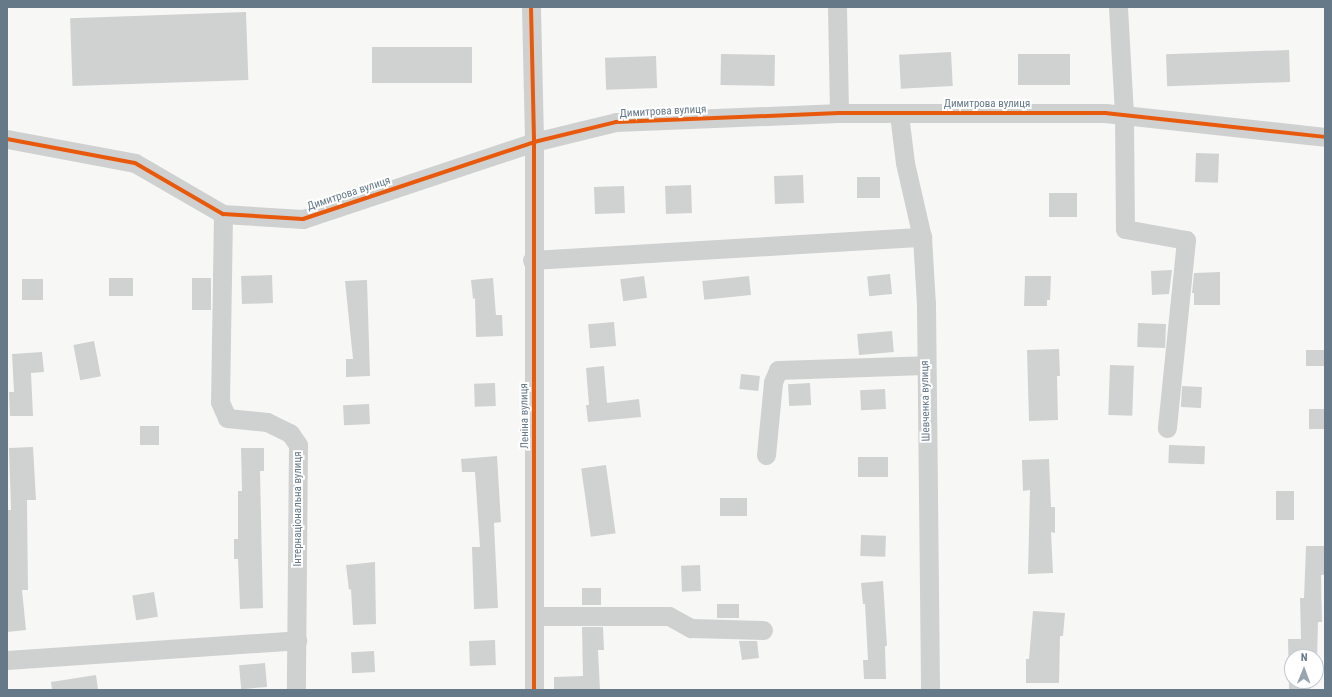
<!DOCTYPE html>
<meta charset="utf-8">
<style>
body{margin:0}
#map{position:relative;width:1332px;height:697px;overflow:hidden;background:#f7f7f6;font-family:"Roboto Condensed",sans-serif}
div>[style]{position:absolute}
.building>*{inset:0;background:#d0d2d2;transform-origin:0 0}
.minor>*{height:19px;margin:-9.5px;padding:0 9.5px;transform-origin:9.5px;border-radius:9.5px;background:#cfd1d1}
.cycleway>*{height:4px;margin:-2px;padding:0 2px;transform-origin:2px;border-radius:2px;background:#e8590c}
span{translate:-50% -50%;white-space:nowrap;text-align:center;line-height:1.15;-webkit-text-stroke:4px #fff;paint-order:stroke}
.street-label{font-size:11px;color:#657988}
.frame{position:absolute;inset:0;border:8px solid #657988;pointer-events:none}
.north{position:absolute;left:1284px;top:649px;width:40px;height:40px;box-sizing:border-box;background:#fff;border:1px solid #c1c9cf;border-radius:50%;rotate:1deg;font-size:11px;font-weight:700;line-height:16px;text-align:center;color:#657988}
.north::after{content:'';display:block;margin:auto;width:14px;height:18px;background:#98a5ae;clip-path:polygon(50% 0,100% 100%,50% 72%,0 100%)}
</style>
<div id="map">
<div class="building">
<i style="left:246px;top:12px;width:68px;height:176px;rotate:88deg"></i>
<i style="left:472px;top:47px;width:36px;height:100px;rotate:90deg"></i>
<i style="left:1289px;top:50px;width:32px;height:123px;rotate:88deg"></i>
<i style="left:951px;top:52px;width:34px;height:52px;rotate:87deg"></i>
<i style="left:721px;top:54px;width:54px;height:31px;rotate:1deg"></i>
<i style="left:1070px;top:54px;width:31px;height:52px;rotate:90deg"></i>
<i style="left:656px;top:56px;width:32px;height:51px;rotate:88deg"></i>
<i style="left:1196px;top:153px;width:23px;height:29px;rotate:2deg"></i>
<i style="left:803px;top:175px;width:28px;height:29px;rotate:88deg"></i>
<i style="left:857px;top:177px;width:23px;height:21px"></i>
<i style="left:691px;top:185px;width:28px;height:26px;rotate:88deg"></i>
<i style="left:624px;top:186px;width:27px;height:30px;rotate:88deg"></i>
<i style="left:1077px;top:193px;width:24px;height:28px;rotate:90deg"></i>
<i style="clip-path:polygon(1172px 270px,1169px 294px,1152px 295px,1151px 271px)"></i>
<i style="clip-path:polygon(1220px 272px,1220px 305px,1194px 305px,1194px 293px,1192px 293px,1194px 273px)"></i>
<i style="left:890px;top:274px;width:20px;height:23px;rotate:84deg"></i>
<i style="left:272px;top:275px;width:28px;height:31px;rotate:88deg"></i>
<i style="left:644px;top:276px;width:22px;height:24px;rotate:82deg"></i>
<i style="left:749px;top:276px;width:19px;height:47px;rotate:84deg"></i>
<i style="clip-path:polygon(1025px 276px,1051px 276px,1050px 300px,1047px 300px,1047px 306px,1024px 306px)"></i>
<i style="left:109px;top:278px;width:24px;height:18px"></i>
<i style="left:192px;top:278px;width:19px;height:32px"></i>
<i style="clip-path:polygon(493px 278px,496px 315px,502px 315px,503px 336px,476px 337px,475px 298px,473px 299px,471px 280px)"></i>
<i style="left:22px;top:279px;width:21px;height:21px"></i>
<i style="clip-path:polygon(367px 280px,370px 376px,346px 377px,346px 359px,353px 359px,345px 281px)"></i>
<i style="left:614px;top:322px;width:24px;height:26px;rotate:85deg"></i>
<i style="left:1138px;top:323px;width:28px;height:24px;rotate:2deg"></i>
<i style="left:892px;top:331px;width:21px;height:35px;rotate:85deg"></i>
<i style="left:94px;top:341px;width:36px;height:21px;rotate:79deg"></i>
<i style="clip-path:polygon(1059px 349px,1060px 376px,1057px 376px,1058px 420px,1029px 421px,1027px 350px)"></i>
<i style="left:1306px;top:350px;width:19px;height:16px"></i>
<i style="clip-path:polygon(42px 352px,44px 372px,31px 373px,33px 416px,10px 416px,9px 392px,14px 392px,12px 354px)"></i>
<i style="left:1110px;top:365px;width:24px;height:50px;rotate:2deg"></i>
<i style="clip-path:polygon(604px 366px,607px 403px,639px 399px,641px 417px,588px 422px,586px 405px,589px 405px,586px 368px)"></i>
<i style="left:741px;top:374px;width:19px;height:15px;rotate:6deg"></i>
<i style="left:495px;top:383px;width:23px;height:21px;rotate:88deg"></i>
<i style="left:810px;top:383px;width:22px;height:22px;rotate:87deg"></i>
<i style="left:1182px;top:386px;width:20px;height:21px;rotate:3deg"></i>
<i style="left:885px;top:389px;width:20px;height:25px;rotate:87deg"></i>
<i style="left:369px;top:404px;width:20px;height:26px;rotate:87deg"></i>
<i style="left:1309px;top:409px;width:16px;height:20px"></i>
<i style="left:140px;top:426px;width:19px;height:19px"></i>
<i style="left:1169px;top:445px;width:36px;height:18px;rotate:2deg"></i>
<i style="clip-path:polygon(33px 447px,36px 500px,27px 500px,28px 590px,22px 590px,26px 630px,7px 632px,7px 510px,11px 510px,9px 448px)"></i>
<i style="clip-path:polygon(241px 448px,264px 448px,264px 471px,260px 471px,263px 608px,240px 609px,238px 559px,234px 559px,234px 539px,238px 539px,238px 491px,242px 491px)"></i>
<i style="clip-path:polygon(497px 456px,501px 522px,494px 523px,498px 608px,474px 609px,472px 547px,480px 547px,475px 472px,462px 472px,461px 459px)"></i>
<i style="left:858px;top:457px;width:30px;height:20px"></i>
<i style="clip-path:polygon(1049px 459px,1051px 507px,1055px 507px,1055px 533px,1051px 532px,1053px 573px,1028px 574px,1030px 490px,1023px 491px,1022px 460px)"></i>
<i style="left:606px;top:465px;width:69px;height:25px;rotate:82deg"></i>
<i style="left:1276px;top:491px;width:18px;height:29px"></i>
<i style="left:720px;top:498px;width:27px;height:18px"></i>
<i style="left:861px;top:535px;width:25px;height:21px;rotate:2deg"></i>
<i style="clip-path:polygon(1306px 546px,1325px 546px,1325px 575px,1321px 575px,1322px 622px,1318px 622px,1317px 661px,1316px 657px,1292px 657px,1292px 681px,1311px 681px,1310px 690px,1289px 690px,1288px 639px,1301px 639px,1300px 598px,1304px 598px)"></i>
<i style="clip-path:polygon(375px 562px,376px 624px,353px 625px,351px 589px,349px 590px,346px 565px)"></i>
<i style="left:700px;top:565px;width:26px;height:19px;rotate:88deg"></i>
<i style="clip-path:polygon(883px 581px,887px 646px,885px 646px,886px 679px,864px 679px,863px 660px,868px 660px,865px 604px,863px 604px,861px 583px)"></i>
<i style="left:582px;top:588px;width:19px;height:17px"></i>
<i style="left:154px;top:592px;width:25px;height:22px;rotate:81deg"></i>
<i style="left:739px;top:604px;width:14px;height:22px;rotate:90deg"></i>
<i style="clip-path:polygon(1033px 611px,1065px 613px,1063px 636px,1060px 636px,1059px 683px,1026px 683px,1026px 659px,1029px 659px)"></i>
<i style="clip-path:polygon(582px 627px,603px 627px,604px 650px,598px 650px,600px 690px,554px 690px,554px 677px,583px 676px)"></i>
<i style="left:495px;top:640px;width:25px;height:26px;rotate:88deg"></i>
<i style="clip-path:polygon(739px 641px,757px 641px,759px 658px,742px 660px)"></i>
<i style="left:374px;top:651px;width:21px;height:23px;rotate:87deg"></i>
<i style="left:265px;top:663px;width:24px;height:26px;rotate:85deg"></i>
<i style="clip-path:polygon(96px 675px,98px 690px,52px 690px,51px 682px)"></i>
</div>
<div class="minor">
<i style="left:531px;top:7px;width:135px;rotate:88.7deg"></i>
<i style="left:534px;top:142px;width:548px;rotate:90deg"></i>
<i style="left:837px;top:7px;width:106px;rotate:88.9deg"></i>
<i style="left:1118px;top:7px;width:109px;rotate:86.8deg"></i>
<i style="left:1124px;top:116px;width:113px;rotate:89.5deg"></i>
<i style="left:1125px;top:229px;width:62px;rotate:10.2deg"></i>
<i style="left:1186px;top:240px;width:189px;rotate:95.8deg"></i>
<i style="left:899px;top:114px;width:49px;rotate:83deg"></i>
<i style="left:905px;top:163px;width:76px;rotate:77.1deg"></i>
<i style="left:922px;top:237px;width:67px;rotate:86.6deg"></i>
<i style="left:926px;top:304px;width:386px;rotate:89.4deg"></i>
<i style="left:7px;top:139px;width:130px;rotate:10.6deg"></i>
<i style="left:135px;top:163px;width:102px;rotate:30.1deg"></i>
<i style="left:223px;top:214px;width:80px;rotate:3.6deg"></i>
<i style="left:303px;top:219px;width:243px;rotate:-18.4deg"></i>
<i style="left:534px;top:142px;width:84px;rotate:-13.7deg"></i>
<i style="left:616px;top:122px;width:223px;rotate:-2.3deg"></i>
<i style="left:839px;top:113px;width:266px"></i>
<i style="left:1105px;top:113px;width:221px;rotate:6.2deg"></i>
<i style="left:223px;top:214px;width:188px;rotate:90.9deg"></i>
<i style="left:220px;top:402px;width:17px;rotate:66deg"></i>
<i style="left:227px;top:418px;width:40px;rotate:5.7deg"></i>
<i style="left:267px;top:422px;width:25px;rotate:26deg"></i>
<i style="left:290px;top:433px;width:14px;rotate:56deg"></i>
<i style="left:298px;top:445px;width:245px;rotate:90.5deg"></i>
<i style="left:532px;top:260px;width:391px;rotate:-3.4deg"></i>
<i style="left:766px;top:455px;width:73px;rotate:-84.5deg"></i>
<i style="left:773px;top:382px;width:13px;rotate:-67deg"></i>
<i style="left:778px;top:370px;width:147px;rotate:-1.9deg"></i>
<i style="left:536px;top:616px;width:133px"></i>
<i style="left:669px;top:616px;width:25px;rotate:29deg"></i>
<i style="left:691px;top:628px;width:72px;rotate:1.6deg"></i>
<i style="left:7px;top:660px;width:291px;rotate:-3.9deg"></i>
</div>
<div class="cycleway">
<i style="left:531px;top:7px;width:135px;rotate:88.7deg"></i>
<i style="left:534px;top:142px;width:548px;rotate:90deg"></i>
<i style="left:7px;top:139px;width:130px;rotate:10.6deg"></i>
<i style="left:135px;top:163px;width:102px;rotate:30.1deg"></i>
<i style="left:223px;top:214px;width:80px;rotate:3.6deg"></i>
<i style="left:303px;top:219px;width:243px;rotate:-18.4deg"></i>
<i style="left:534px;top:142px;width:84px;rotate:-13.7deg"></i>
<i style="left:616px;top:122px;width:223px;rotate:-2.3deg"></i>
<i style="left:839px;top:113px;width:266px"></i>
<i style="left:1105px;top:113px;width:221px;rotate:6.2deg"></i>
</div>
<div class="street-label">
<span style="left:987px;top:104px">Димитрова вулиця</span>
<span style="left:663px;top:112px;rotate:-3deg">Димитрова вулиця</span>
<span style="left:349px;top:194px;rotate:-18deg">Димитрова вулиця</span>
<span style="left:926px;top:401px;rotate:-91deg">Шевченка вулиця</span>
<span style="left:525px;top:416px;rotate:-91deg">Леніна вулиця</span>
<span style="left:298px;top:509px;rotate:-90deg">Інтернаціональна вулиця</span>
</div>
<div class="frame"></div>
<div class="north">N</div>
</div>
